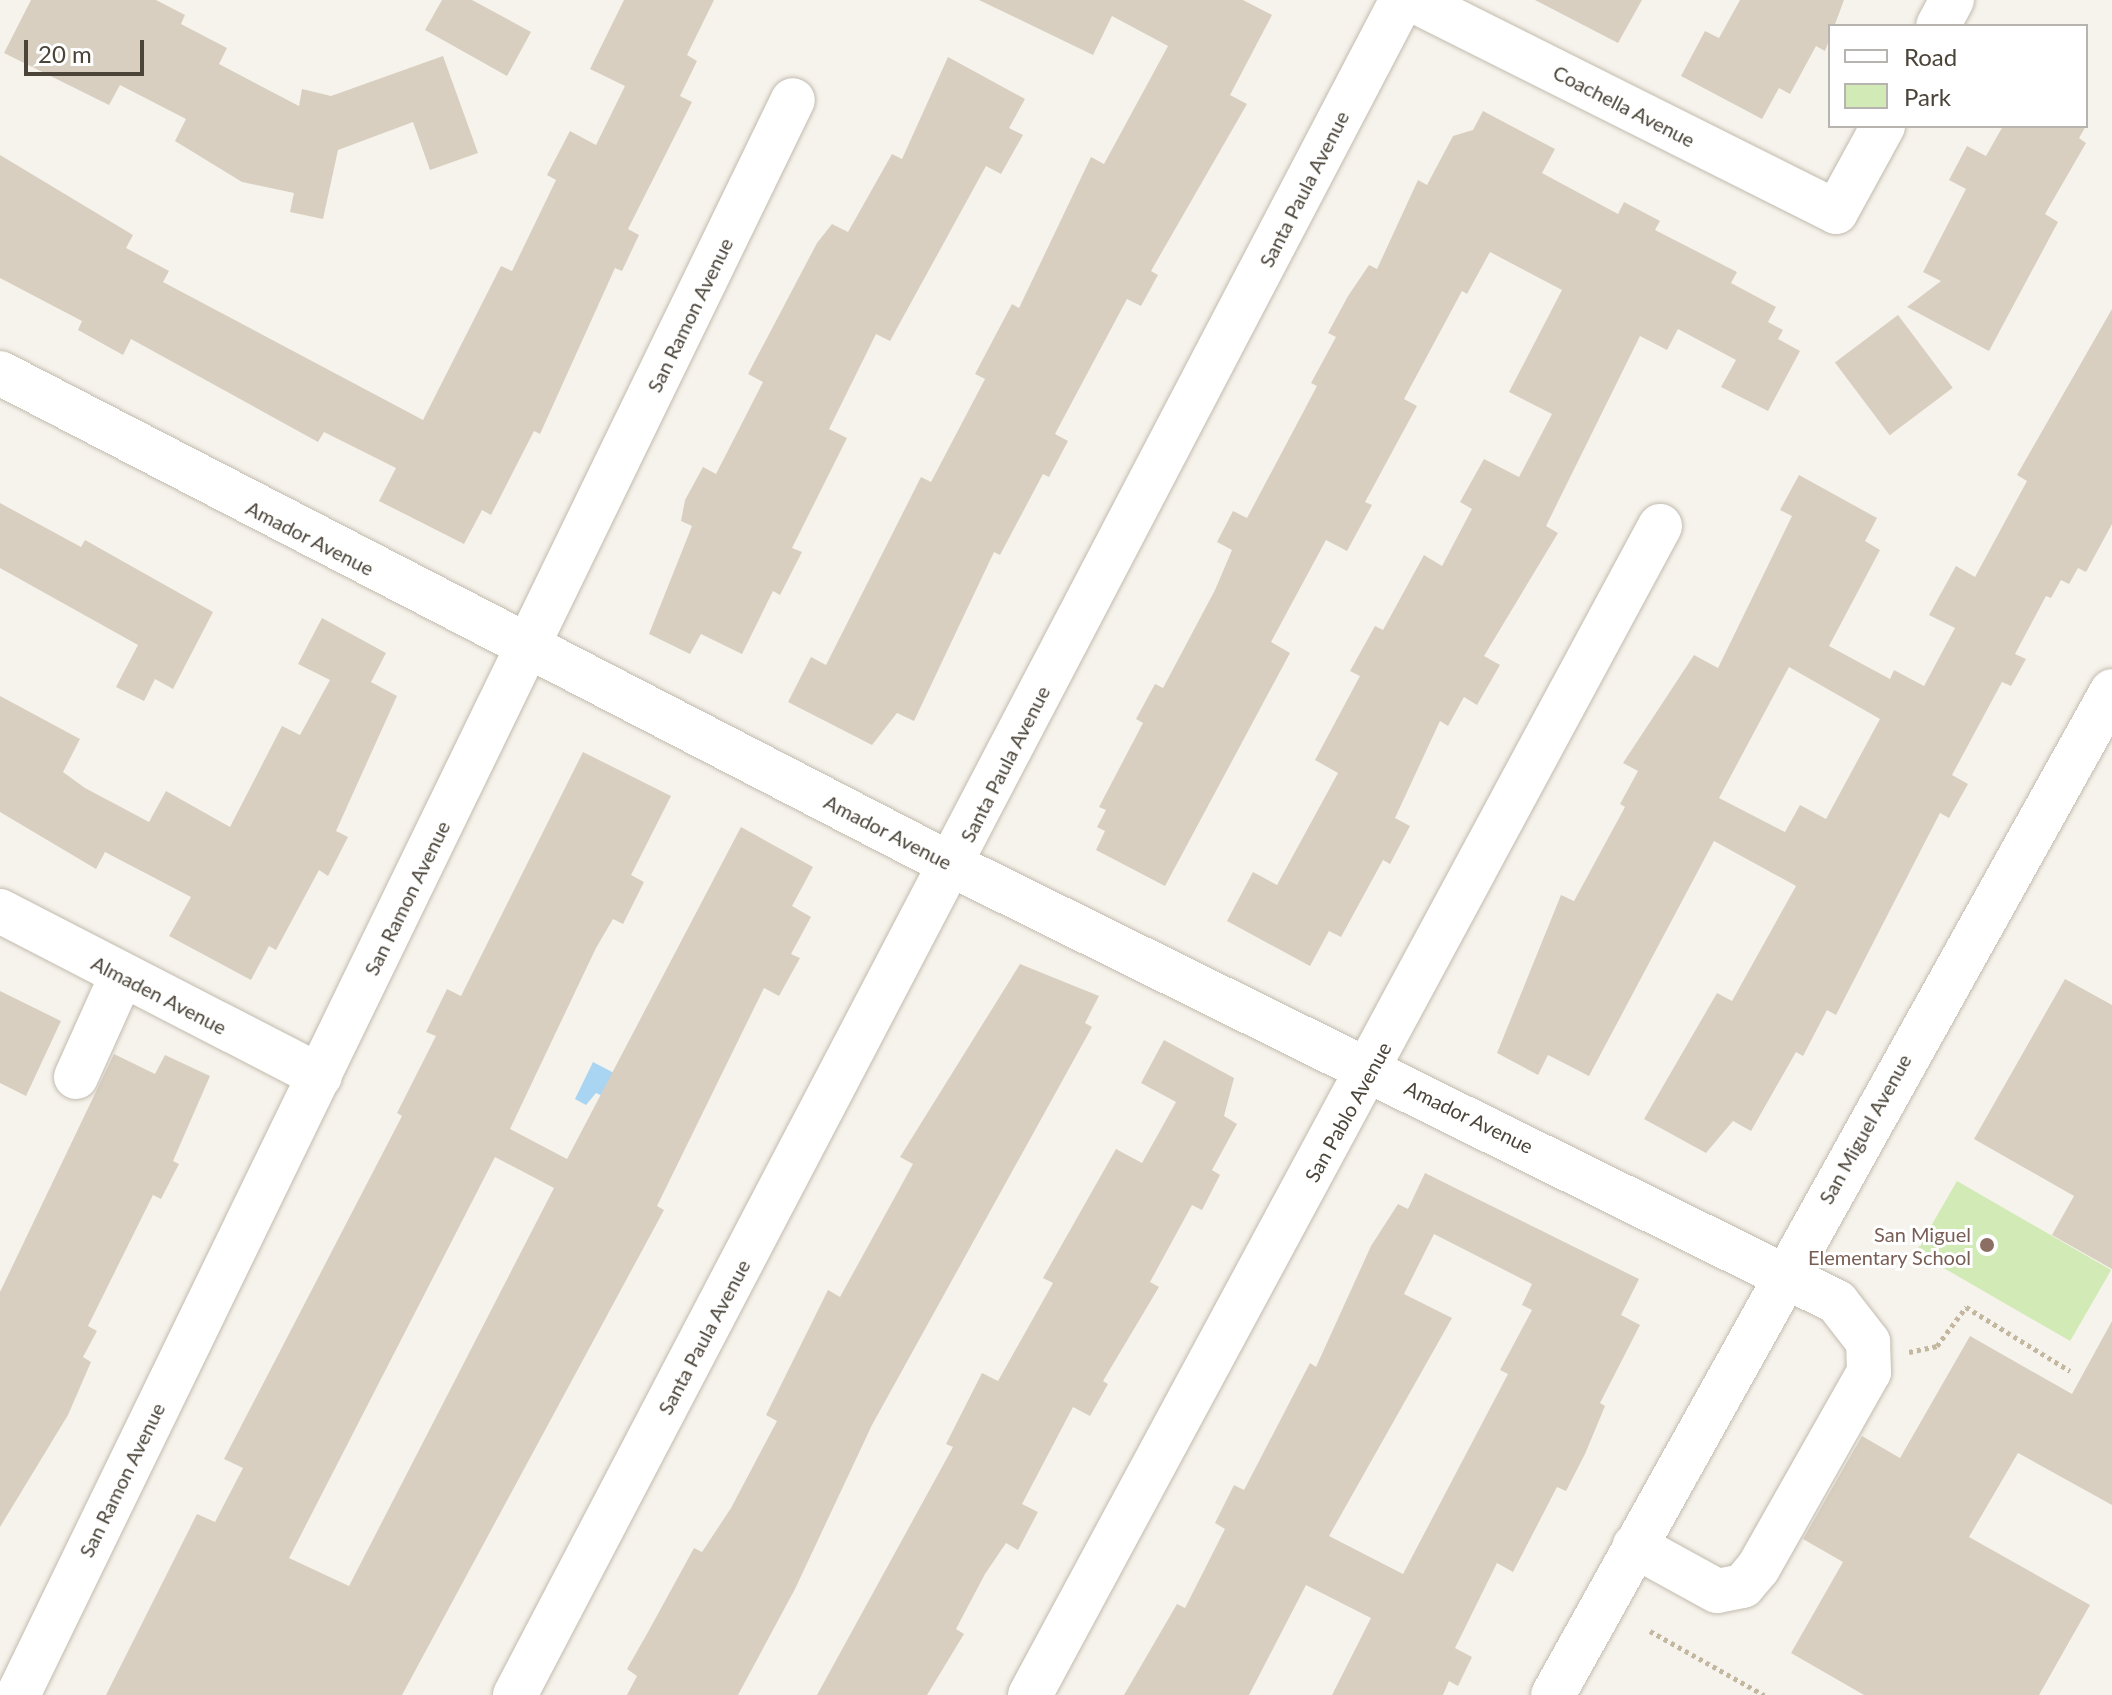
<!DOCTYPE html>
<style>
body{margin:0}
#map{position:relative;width:2112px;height:1695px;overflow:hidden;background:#f6f3ec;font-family:Lato,sans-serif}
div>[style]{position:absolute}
.green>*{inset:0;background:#d2eab5;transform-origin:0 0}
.water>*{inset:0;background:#a9d4f2}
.building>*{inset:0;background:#d8cfc1;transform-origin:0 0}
.path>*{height:5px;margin-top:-2.5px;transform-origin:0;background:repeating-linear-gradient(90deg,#c4b79f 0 4px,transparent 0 8px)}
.roads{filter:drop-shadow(0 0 2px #c2bbae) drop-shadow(0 0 2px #c2bbae)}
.minor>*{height:44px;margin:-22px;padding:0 22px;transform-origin:22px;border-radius:22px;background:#fff}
.dots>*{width:22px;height:22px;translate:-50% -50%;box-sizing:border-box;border:4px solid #fff;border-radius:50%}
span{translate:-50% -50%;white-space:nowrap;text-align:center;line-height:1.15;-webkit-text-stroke:6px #fff;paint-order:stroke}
.street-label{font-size:20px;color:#4b4439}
.education-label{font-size:20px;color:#785e54}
.right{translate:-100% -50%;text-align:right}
.legend{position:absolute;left:1828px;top:24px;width:260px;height:104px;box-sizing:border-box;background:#fff;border:2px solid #b7b4b0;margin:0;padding:10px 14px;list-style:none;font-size:24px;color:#4b4439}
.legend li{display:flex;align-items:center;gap:16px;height:40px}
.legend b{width:40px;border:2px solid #b7b4b0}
.scale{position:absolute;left:24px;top:40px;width:120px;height:36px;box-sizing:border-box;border:4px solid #4b4439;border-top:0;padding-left:10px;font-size:24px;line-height:28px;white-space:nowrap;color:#4b4439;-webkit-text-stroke:6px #fff;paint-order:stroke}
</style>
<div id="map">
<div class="green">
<i style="left:1957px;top:1181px;width:178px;height:82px;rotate:30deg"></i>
</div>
<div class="water">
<i style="clip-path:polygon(593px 1062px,637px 1085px,626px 1107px,596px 1093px,586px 1105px,575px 1099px)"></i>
</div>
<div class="building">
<i style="clip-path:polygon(31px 0,156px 0,185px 15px,181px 24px,227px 48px,219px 64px,299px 106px,302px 89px,331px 96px,443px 56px,478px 153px,430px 170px,413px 122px,338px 150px,323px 219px,290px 212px,294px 193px,242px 182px,175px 141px,186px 119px,120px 85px,109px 105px,4px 53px)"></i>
<i style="clip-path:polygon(442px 0,472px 0,531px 32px,507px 76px,425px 30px)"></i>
<i style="clip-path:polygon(624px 0,714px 0,687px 55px,697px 61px,680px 96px,692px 102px,628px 229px,639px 235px,622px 271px,615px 268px,540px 434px,534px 431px,491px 515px,482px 510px,464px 544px,379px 501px,396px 468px,324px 432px,318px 442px,131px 339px,123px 355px,78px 330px,82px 321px,0 278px,0 155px,133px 235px,126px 248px,169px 271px,163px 282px,423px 420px,501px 266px,512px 271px,556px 180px,547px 175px,570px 131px,596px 145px,625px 86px,590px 69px)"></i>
<i style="clip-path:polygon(979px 0,1243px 0,1272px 15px,1230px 95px,1247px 104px,1151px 271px,1158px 275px,1141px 306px,1127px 299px,1055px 434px,1068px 441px,1049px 477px,1043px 474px,1000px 555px,994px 552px,914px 721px,897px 713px,872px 745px,788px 702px,811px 657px,826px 665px,921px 477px,931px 482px,985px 379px,975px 374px,1012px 304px,1019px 308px,1091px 157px,1104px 164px,1168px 46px,1112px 16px,1093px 55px)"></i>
<i style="clip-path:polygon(1535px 0,1642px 0,1618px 43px)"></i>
<i style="clip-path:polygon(1740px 0,1844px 0,1825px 51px,1816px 46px,1790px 94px,1779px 88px,1762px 119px,1681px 76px,1705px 31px,1719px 38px)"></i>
<i style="clip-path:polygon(948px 57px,1025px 99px,1009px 128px,1023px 135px,1001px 174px,986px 166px,890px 341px,876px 334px,829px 429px,847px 438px,792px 548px,802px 552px,780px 595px,773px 591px,742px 654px,701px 634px,690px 654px,649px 634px,692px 526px,681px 521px,685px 500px,703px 467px,716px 474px,763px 382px,748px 374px,817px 243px,832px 224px,848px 232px,892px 154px,902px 159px)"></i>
<i style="clip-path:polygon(1483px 111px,1555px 149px,1542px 173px,1618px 214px,1624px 202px,1660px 221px,1655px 230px,1737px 272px,1731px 283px,1776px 307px,1768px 322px,1783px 330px,1778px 339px,1800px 351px,1768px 411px,1721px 387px,1736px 360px,1678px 329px,1667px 350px,1640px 336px,1546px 526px,1558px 533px,1484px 656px,1500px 665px,1477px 705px,1464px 697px,1448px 726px,1440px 721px,1395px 818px,1410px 826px,1390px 864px,1383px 860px,1341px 937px,1329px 931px,1310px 966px,1227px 921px,1253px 872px,1277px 885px,1338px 773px,1315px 760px,1360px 676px,1350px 671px,1375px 626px,1383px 630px,1424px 555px,1442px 566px,1472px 509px,1460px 502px,1484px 459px,1519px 477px,1552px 414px,1509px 392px,1562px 290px,1490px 252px,1467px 294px,1462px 291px,1404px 399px,1417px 406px,1365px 502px,1372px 505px,1347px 551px,1326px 540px,1271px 642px,1290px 653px,1165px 886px,1096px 850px,1105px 831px,1097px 827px,1106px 810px,1099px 807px,1143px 723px,1136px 719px,1155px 684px,1163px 688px,1215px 590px,1232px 550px,1217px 542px,1233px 511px,1247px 518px,1317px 386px,1311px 383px,1336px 337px,1328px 333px,1348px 296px,1369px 265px,1377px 269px,1418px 180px,1427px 185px,1453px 136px,1473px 130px)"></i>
<i style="clip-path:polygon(2003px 126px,2086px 126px,2079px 138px,2086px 143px,2045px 214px,2058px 222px,1989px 351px,1907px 307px,1941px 281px,1923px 272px,1966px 189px,1949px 180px,1967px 146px,1986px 156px)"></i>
<i style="clip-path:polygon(evenodd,2112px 309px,2112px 524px,2086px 572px,2078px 568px,2069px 584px,2061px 580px,2051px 598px,2046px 596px,2015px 654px,2026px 659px,2011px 686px,2002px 682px,1952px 775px,1968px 784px,1949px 818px,1940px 813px,1836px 1015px,1827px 1010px,1803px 1056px,1796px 1052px,1751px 1131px,1733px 1121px,1706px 1153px,1644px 1119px,1717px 993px,1732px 1001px,1796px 886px,1714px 841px,1589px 1076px,1548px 1055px,1538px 1075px,1497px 1053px,1561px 895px,1574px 901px,1625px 807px,1620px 804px,1638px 771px,1623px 763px,1694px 655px,1718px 668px,1792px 516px,1780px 510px,1799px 475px,1877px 518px,1865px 541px,1880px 550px,1829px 646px,1890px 679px,1894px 670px,1924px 686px,1955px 628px,1929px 615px,1956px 566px,1975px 577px,2027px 481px,2017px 475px,2112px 309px,1789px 667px,1880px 719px,1826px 819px,1800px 805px,1785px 832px,1719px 798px,1789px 667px)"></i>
<i style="left:1898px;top:315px;width:91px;height:79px;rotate:53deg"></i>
<i style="clip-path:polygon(0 503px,81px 547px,85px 540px,213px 612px,173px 689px,155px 679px,144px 701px,116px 687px,138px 645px,0 568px)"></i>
<i style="clip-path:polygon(322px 618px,386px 653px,371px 682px,397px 696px,336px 831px,348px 837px,328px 876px,319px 870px,276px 950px,269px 946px,251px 980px,169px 936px,191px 897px,105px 852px,96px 869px,0 812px,0 696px,80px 739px,63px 772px,85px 788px,149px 822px,166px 791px,230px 827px,282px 726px,300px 735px,330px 680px,298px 664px)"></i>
<i style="clip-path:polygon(evenodd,583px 752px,671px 796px,631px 875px,644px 882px,623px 924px,613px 919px,596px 948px,510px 1129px,567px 1159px,741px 827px,813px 867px,792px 906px,811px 917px,791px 954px,800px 958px,779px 996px,764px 988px,657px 1206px,664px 1210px,402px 1695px,106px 1695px,197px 1514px,215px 1522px,243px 1468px,224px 1459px,402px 1116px,397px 1113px,436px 1036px,426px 1032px,447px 989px,461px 996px,583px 752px,495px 1157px,554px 1188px,349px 1586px,289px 1558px,495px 1157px)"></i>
<i style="clip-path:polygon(1020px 964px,1099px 996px,1085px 1023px,1092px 1027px,872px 1425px,795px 1589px,738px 1695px,627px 1695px,637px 1676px,627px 1669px,648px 1632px,694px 1548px,702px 1552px,731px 1508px,777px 1421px,766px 1415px,828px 1290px,840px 1297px,913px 1164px,900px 1157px)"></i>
<i style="clip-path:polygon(2065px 979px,2112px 1005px,2112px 1269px,2052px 1235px,2074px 1196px,1974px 1139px)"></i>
<i style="clip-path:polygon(0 991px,61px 1021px,26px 1096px,0 1083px)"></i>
<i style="clip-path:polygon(1164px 1040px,1234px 1078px,1224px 1116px,1237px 1124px,1212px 1170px,1220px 1175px,1202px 1210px,1192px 1205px,1150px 1282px,1159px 1287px,1103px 1381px,1108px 1384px,1090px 1416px,1073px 1407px,1022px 1504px,1038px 1512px,1018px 1550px,1006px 1543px,985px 1574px,956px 1629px,964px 1634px,927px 1695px,817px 1695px,953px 1447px,946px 1444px,982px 1373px,998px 1381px,1053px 1283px,1043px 1278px,1116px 1149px,1142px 1163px,1176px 1102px,1141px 1083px)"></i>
<i style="clip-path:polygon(114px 1054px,155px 1074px,165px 1055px,210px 1076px,173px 1161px,179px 1164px,161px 1199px,153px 1195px,88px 1326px,97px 1331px,83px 1357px,91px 1362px,68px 1415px,0 1527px,0 1292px)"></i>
<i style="clip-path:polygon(evenodd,1425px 1173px,1639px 1279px,1621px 1315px,1640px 1325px,1600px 1403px,1605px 1406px,1585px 1454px,1566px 1491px,1557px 1487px,1513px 1572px,1497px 1563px,1455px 1648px,1472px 1657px,1458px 1686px,1449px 1681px,1443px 1695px,1332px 1695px,1371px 1618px,1306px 1585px,1249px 1695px,1124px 1695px,1177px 1604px,1185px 1608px,1225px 1529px,1215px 1523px,1234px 1485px,1244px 1490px,1310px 1363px,1316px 1367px,1371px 1246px,1398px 1204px,1408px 1209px,1425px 1173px,1434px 1234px,1532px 1284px,1522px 1305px,1532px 1310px,1500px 1370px,1508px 1374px,1403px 1574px,1329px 1536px,1452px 1318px,1404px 1294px,1434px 1234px)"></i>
<i style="clip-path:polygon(2112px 1321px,2112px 1505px,2018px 1453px,1969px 1537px,2090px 1605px,2039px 1695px,1864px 1695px,1791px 1653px,1843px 1562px,1803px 1539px,1862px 1436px,1900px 1458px,1970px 1336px,2072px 1394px)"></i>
</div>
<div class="path">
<i style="left:1909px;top:1352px;width:29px;rotate:-12deg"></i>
<i style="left:1937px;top:1346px;width:49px;rotate:-53.4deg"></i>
<i style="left:1966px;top:1307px;width:122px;rotate:31.6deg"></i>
<i style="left:1650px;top:1631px;width:131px;rotate:29.3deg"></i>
</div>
<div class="roads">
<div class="minor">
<i style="left:1413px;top:0;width:473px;rotate:26.6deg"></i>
<i style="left:1836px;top:212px;width:98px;rotate:-61.3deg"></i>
<i style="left:1938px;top:26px;width:30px;rotate:-62deg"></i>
<i style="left:0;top:373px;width:1072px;rotate:27.33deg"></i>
<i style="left:952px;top:865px;width:987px;rotate:26.28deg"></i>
<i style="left:1837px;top:1302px;width:51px;rotate:52.2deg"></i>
<i style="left:1868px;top:1342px;width:30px;rotate:88deg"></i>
<i style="left:1869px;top:1372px;width:225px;rotate:119.5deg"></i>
<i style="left:1758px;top:1568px;width:23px;rotate:130deg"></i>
<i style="left:1743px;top:1586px;width:26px;rotate:169deg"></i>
<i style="left:1717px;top:1591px;width:94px;rotate:-151.2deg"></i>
<i style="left:0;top:911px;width:360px;rotate:27.3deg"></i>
<i style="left:76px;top:1077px;width:110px;rotate:-65.8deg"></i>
<i style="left:18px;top:1695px;width:1773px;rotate:-64.09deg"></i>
<i style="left:515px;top:1695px;width:1913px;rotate:-62.38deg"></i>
<i style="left:1030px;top:1695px;width:1328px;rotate:-61.68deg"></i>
<i style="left:1553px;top:1695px;width:1149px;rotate:-60.89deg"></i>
</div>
</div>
<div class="dots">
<i style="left:1987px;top:1245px;background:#8d6e63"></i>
</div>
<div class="street-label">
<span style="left:1624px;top:106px;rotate:27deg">Coachella Avenue</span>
<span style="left:1304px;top:189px;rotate:-63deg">Santa Paula Avenue</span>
<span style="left:690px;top:315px;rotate:-64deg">San Ramon Avenue</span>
<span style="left:310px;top:538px;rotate:27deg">Amador Avenue</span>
<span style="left:1005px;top:764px;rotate:-63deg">Santa Paula Avenue</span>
<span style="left:888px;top:832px;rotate:27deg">Amador Avenue</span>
<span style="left:407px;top:898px;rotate:-64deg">San Ramon Avenue</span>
<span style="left:159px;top:995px;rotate:27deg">Almaden Avenue</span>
<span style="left:1348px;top:1112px;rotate:-61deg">San Pablo Avenue</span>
<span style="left:1469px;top:1117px;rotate:26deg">Amador Avenue</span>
<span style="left:1865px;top:1129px;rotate:-61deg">San Miguel Avenue</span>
<span style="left:704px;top:1337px;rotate:-62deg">Santa Paula Avenue</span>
<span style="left:122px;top:1480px;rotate:-64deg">San Ramon Avenue</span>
</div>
<div class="education-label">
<span class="right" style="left:1971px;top:1246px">San Miguel<br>Elementary School</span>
</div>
<ul class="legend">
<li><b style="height:10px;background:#fff"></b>Road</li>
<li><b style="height:22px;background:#d2eab5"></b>Park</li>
</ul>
<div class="scale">20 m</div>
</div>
